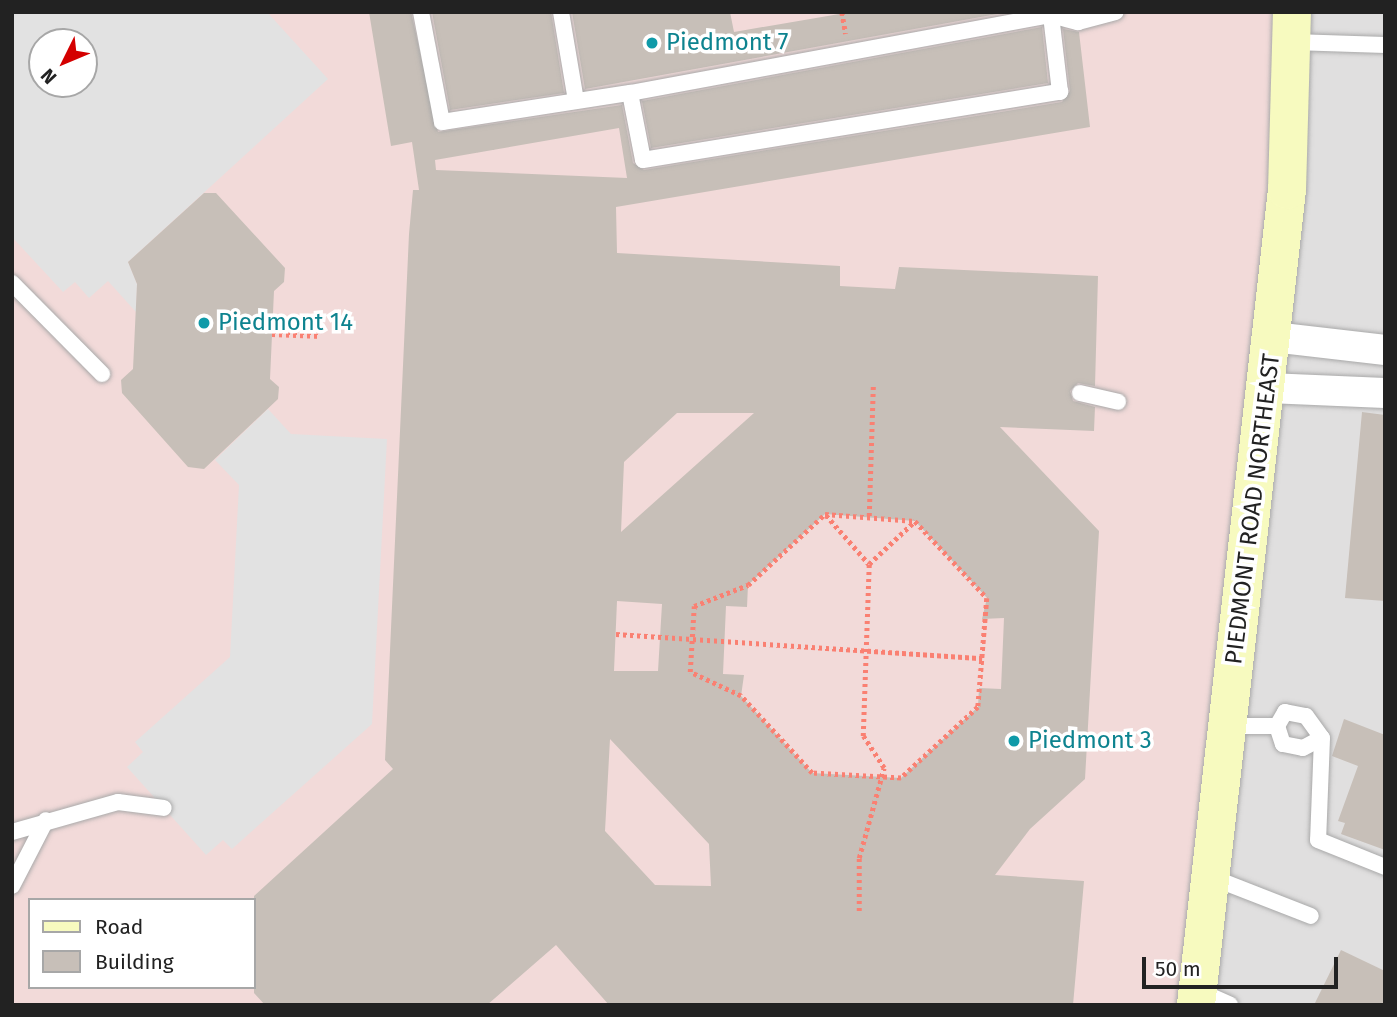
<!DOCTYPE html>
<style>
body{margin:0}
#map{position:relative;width:1397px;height:1017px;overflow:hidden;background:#f2efe9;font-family:"Fira Sans",sans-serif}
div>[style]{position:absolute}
.residential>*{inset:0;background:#e0dfdf}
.commercial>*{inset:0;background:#f2dad9}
.parking>*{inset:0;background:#e2e2e2}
.building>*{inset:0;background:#c7bfb8}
.path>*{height:4.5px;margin-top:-2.25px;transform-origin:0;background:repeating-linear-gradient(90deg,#fa8072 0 3.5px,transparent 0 7px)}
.roads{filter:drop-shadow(0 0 2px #a9a9a9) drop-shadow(0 0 2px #a9a9a9)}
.lane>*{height:16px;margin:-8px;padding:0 8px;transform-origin:8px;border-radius:8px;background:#fff}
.street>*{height:30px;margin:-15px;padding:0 15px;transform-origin:15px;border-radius:15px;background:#fff}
.secondary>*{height:38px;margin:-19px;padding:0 19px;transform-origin:19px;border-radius:19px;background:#f7fabf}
.dots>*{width:19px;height:19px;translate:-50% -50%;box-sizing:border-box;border:4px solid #fff;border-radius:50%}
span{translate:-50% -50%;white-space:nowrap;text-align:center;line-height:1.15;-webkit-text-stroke:7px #fff;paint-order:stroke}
.culture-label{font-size:24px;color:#0d838f}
.left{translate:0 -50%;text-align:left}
.street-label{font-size:24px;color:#222}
.frame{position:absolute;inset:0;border:14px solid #222;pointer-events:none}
.legend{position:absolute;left:28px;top:898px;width:228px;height:91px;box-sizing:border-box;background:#fff;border:2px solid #a7a7a7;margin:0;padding:9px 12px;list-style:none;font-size:21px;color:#222}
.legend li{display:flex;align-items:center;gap:14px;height:35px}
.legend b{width:35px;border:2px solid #a7a7a7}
.north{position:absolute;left:28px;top:28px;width:70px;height:70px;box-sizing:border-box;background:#fff;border:2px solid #a7a7a7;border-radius:50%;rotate:227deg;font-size:19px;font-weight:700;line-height:28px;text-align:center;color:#222}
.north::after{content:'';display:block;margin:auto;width:24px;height:32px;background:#d40000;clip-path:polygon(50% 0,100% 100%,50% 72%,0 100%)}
.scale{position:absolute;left:1142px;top:957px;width:196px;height:32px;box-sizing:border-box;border:4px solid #222;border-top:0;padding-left:9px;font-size:21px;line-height:24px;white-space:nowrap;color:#222;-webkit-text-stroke:5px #fff;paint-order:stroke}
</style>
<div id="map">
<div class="residential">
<i style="clip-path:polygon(1311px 12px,1385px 12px,1385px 1005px,1209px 1005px)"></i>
</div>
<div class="commercial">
<i style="clip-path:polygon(evenodd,12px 12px,1311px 12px,1209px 1005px,12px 1005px,12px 12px,42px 42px,84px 42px,84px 84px,42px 84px,42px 42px,12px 12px,30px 900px,254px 900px,254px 987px,30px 987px,30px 900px)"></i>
</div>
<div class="parking">
<i style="clip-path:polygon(evenodd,12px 12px,267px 12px,328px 79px,128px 262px,137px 284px,136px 312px,108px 281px,89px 298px,75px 282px,63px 292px,12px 237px,12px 12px,42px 42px,84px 42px,84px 84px,42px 84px,42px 42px)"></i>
<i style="clip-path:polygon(268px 409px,291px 434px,387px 439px,372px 724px,232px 849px,223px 840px,206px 855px,127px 767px,143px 752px,135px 742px,230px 657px,239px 485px,215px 460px)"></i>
</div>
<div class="building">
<i style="clip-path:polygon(evenodd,369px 12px,411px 12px,438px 132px,622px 105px,633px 163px,644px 170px,1062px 102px,1070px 91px,1063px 29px,1079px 32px,1090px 127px,616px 207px,617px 253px,840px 266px,840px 286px,895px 289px,899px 267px,1098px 276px,1095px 386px,1078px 383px,1070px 391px,1073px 401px,1095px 407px,1094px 431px,1000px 427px,1099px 531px,1085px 779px,1030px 829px,995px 875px,1084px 881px,1073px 1005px,609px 1005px,556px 945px,487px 1005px,265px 1005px,254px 993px,254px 896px,393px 769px,385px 760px,409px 234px,413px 190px,419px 190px,412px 142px,391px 146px,369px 12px,619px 128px,627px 178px,436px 170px,435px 160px,619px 128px,369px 12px,677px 413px,754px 413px,621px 532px,624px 462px,677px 413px,369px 12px,825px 514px,915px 521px,987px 598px,982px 619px,1004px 618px,1001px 689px,979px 688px,978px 707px,901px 778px,812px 773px,741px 696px,744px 675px,723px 674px,726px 606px,747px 607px,748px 585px,825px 514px,369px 12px,617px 601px,662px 604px,658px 671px,614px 671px,617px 601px,369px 12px,610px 739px,709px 844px,711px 886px,655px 885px,605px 831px,610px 739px)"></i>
<i style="clip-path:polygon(432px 12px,551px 12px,564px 93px,450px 110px)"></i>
<i style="clip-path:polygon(572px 12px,730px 12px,734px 32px,851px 12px,1008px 12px,585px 89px)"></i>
<i style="clip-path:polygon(1042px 27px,1048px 83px,651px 148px,642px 101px)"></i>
<i style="clip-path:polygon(204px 193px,216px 193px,285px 268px,284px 282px,274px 291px,270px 379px,279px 387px,278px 399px,204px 469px,188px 467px,122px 393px,121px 380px,133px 369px,137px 284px,128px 262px)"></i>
<i style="clip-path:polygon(1362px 412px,1385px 415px,1385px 601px,1345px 598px)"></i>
<i style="clip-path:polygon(1344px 719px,1385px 735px,1385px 850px,1341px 834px,1345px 823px,1338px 821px,1358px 766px,1332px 756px)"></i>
<i style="clip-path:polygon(1341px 950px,1385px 971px,1385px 1005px,1314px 1005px)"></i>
</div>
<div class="path">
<i style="left:842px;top:12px;width:22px;rotate:80deg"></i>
<i style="left:272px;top:334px;width:49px;rotate:2.3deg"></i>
<i style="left:825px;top:514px;width:90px;rotate:4.4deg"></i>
<i style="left:915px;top:521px;width:105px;rotate:46.9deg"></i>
<i style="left:987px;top:598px;width:109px;rotate:94.7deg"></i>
<i style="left:978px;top:707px;width:105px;rotate:137.3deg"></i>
<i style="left:901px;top:778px;width:89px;rotate:-176.8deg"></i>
<i style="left:812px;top:773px;width:105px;rotate:-132.7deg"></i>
<i style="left:741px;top:696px;width:56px;rotate:-154.8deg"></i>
<i style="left:690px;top:672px;width:66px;rotate:-86.5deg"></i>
<i style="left:694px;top:606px;width:58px;rotate:-21.3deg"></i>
<i style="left:748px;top:585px;width:105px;rotate:-42.7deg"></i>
<i style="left:826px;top:515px;width:65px;rotate:48.7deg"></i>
<i style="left:869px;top:516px;width:130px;rotate:-88.2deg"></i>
<i style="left:616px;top:634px;width:367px;rotate:3.8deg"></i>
<i style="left:859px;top:911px;width:53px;rotate:-90deg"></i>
<i style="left:859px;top:858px;width:93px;rotate:-74.5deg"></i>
<i style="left:884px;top:768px;width:38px;rotate:-123deg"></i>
<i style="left:863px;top:736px;width:172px;rotate:-88deg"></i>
<i style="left:869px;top:564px;width:63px;rotate:-43.1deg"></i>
</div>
<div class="roads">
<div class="lane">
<i style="left:421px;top:12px;width:112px;rotate:79.2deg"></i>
<i style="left:442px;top:122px;width:190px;rotate:-8.8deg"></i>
<i style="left:561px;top:12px;width:90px;rotate:80.4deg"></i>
<i style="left:1051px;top:15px;width:428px;rotate:169.5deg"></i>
<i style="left:630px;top:93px;width:68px;rotate:79deg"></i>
<i style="left:643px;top:160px;width:423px;rotate:-9.3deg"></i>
<i style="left:1060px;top:92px;width:78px;rotate:-96.7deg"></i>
<i style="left:1051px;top:15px;width:28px;rotate:15deg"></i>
<i style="left:1078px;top:22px;width:39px;rotate:-15deg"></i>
<i style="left:1293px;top:42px;width:92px;rotate:1.9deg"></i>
<i style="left:12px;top:283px;width:128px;rotate:45.3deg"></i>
<i style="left:1080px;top:393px;width:39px;rotate:13deg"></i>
<i style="left:1228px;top:726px;width:49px"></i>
<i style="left:1277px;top:726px;width:19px;rotate:72deg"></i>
<i style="left:1283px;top:744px;width:20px;rotate:11deg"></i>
<i style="left:1303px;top:748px;width:21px;rotate:-28deg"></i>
<i style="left:1277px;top:726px;width:16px;rotate:-60deg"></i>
<i style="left:1285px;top:712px;width:21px;rotate:11deg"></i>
<i style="left:1306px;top:716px;width:27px;rotate:54deg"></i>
<i style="left:1322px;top:738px;width:102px;rotate:92.2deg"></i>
<i style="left:1318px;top:840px;width:72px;rotate:21.9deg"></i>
<i style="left:12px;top:832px;width:110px;rotate:-15.8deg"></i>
<i style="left:118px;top:802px;width:46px;rotate:7.4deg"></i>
<i style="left:1211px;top:877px;width:107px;rotate:21.3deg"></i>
<i style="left:12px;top:886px;width:74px;rotate:-62.7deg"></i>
<i style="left:1197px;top:990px;width:36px;rotate:24deg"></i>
</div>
<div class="street">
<i style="left:1273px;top:337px;width:113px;rotate:6.6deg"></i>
<i style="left:1268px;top:388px;width:117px;rotate:2.4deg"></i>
</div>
<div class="secondary">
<i style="left:1196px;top:1005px;width:820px;rotate:-83.63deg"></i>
<i style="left:1287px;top:190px;width:178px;rotate:-88.4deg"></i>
</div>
</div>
<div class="dots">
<i style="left:652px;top:43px;background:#0f9aa8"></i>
<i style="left:204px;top:323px;background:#0f9aa8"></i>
<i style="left:1014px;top:741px;background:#0f9aa8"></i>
</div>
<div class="culture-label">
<span class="left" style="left:666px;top:43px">Piedmont 7</span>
<span class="left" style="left:218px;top:323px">Piedmont 14</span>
<span class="left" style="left:1028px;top:741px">Piedmont 3</span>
</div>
<div class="street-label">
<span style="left:1253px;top:509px;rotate:-83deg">PIEDMONT ROAD NORTHEAST</span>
</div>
<div class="frame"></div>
<ul class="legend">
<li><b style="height:9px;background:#f7fabf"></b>Road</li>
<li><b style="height:19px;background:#c7bfb8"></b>Building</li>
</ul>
<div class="north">N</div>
<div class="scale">50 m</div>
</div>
